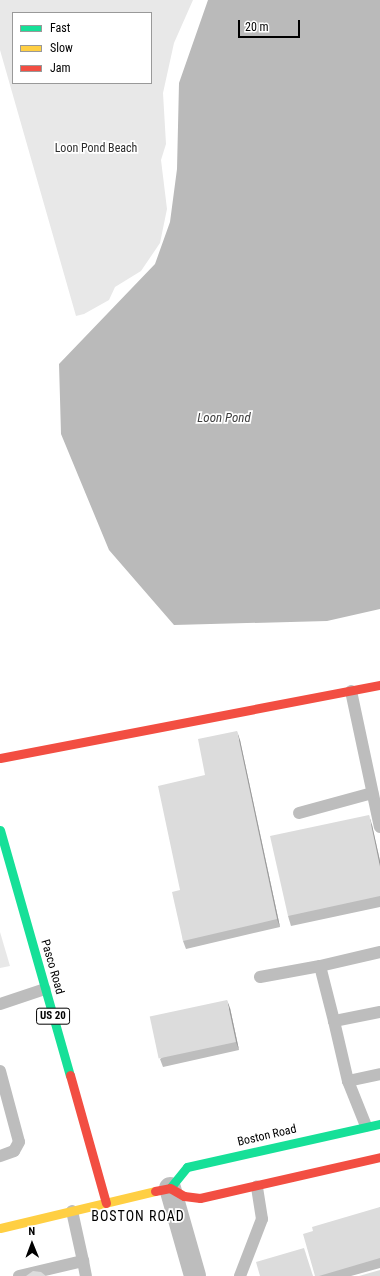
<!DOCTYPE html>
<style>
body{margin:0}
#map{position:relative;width:380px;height:1276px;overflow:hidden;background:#fff;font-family:"Roboto Condensed",sans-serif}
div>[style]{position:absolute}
.green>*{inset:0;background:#e8e8e8}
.water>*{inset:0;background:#bababa}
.lane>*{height:12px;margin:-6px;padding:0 6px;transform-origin:6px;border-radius:6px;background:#bdbdbd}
.street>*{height:22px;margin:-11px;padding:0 11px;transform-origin:11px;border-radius:11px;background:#bdbdbd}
.fast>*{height:9px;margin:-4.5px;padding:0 4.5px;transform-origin:4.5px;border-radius:4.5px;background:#16e098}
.slow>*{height:9px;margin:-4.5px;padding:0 4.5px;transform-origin:4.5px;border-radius:4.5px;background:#ffcf43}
.jam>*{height:9px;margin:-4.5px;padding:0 4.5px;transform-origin:4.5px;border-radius:4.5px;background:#f24e42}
.wall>*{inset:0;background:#bdbdbd}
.shaded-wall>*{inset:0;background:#9a9a9a}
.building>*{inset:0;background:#dcdcdc;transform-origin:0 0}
span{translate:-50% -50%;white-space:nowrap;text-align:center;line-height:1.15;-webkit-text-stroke:3.5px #fff;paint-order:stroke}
.shield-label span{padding:1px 3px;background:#fff;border:1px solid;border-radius:3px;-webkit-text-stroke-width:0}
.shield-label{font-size:11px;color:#000;font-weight:700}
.park-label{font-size:12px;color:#2d2d2d}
.street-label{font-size:12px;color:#000}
.water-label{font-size:13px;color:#3e3e3e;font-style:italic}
.quarter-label{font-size:14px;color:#000;letter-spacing:1px}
.legend{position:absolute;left:12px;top:12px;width:140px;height:72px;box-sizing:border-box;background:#fff;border:1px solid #999;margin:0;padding:5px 7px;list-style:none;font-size:12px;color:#000}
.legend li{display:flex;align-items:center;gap:8px;height:20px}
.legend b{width:20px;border:1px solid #999}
.north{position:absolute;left:12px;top:1224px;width:40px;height:40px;-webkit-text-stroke:3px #fff;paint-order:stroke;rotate:359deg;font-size:11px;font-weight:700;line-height:16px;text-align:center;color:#000}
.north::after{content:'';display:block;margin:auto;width:14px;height:18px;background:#000;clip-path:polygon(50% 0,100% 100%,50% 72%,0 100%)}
.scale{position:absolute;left:238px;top:20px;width:62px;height:18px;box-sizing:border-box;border:2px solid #000;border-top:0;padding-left:5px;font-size:12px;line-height:14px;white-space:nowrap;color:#000;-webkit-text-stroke:3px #fff;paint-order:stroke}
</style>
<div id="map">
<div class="green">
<i style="clip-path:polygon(evenodd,0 0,193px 0,174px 43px,163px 93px,166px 144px,161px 160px,167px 209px,160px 243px,141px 271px,115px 287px,109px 300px,84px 314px,76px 316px,0 50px,0 0,13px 13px,151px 13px,151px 83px,13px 83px,13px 13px)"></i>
<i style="clip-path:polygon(0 932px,10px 966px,0 968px)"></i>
</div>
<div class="water">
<i style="clip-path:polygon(208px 0,380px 0,380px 609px,327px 621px,174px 625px,109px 550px,61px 434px,59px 364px,155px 264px,170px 222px,177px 169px,179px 83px)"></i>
</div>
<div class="lane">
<i style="left:351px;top:691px;width:139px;rotate:78deg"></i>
<i style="left:299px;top:813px;width:76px;rotate:-15.3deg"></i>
<i style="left:320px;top:966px;width:62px;rotate:-13.1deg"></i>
<i style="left:260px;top:977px;width:61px;rotate:-10.4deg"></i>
<i style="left:320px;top:966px;width:57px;rotate:75.7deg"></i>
<i style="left:0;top:1004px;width:47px;rotate:-18.4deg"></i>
<i style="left:380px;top:1012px;width:47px;rotate:168.9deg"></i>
<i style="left:334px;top:1021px;width:62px;rotate:76.9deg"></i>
<i style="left:348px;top:1081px;width:33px;rotate:-12deg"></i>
<i style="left:0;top:1071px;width:73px;rotate:75deg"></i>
<i style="left:19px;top:1142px;width:10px;rotate:119deg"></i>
<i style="left:14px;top:1151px;width:15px;rotate:160deg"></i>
<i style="left:348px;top:1081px;width:48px;rotate:68.2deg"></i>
<i style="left:72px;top:1211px;width:51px;rotate:77.6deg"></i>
<i style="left:19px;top:1276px;width:66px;rotate:-13.2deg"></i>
<i style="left:83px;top:1261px;width:15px;rotate:79deg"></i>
<i style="left:240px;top:1276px;width:61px;rotate:-68.9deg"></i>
<i style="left:262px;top:1219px;width:33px;rotate:-99deg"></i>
</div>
<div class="street">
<i style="left:170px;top:1188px;width:91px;rotate:74.1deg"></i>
</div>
<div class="fast">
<i style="left:0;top:830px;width:255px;rotate:74.1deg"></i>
<i style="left:170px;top:1188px;width:27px;rotate:-51deg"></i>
<i style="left:187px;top:1167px;width:198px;rotate:-12.6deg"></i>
</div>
<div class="slow">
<i style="left:0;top:1228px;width:159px;rotate:-13.4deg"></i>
</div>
<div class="jam">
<i style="left:0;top:758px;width:387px;rotate:-10.9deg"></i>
<i style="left:70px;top:1075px;width:133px;rotate:74.3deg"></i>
<i style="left:155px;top:1191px;width:15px;rotate:-11deg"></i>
<i style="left:170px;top:1188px;width:16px;rotate:30deg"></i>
<i style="left:184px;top:1196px;width:16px;rotate:7deg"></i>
<i style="left:200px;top:1198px;width:185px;rotate:-12.8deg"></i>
</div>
<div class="wall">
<i style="clip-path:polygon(240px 740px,280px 927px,186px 949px,183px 941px,180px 890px,205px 775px)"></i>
<i style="clip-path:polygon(372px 825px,380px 861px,380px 907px,291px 926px,288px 916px)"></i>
<i style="clip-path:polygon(230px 1008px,239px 1050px,163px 1067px,160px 1059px)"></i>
<i style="clip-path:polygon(380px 1207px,380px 1268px,351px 1276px,315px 1276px)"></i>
</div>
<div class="shaded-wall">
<i style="clip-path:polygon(237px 731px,240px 740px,280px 927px,277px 919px)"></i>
<i style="clip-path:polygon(369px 815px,372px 825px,380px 861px,380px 867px)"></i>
<i style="clip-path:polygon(227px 1000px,230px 1008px,239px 1050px,236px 1042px)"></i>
</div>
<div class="building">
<i style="clip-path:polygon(237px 731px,277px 919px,183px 941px,172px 892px,180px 890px,158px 786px,205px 775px,198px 739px)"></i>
<i style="clip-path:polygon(369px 815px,380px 867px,380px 896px,288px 916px,270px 836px)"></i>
<i style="left:227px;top:1000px;width:43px;height:79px;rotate:78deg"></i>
<i style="clip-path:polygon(380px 1207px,380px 1258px,319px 1276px,315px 1276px,303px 1234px,313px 1231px,312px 1227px)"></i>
<i style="clip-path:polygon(304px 1248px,313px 1276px,260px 1276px,256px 1262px)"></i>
<i style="clip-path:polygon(380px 1270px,380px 1276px,359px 1276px)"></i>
<i style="clip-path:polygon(33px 1271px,41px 1272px,46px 1276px,26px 1276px)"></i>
</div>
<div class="shield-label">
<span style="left:53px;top:1016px">US 20</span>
</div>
<div class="park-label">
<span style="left:96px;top:149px">Loon Pond Beach</span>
</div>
<div class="street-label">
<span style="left:52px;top:967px;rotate:74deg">Pasco Road</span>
<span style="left:267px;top:1136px;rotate:-13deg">Boston Road</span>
</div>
<div class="water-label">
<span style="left:224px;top:418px">Loon Pond</span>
</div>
<div class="quarter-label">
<span style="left:138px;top:1216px">BOSTON ROAD</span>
</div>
<ul class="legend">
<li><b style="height:5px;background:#16e098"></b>Fast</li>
<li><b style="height:5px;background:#ffcf43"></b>Slow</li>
<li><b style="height:5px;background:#f24e42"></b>Jam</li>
</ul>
<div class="north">N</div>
<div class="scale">20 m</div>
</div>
